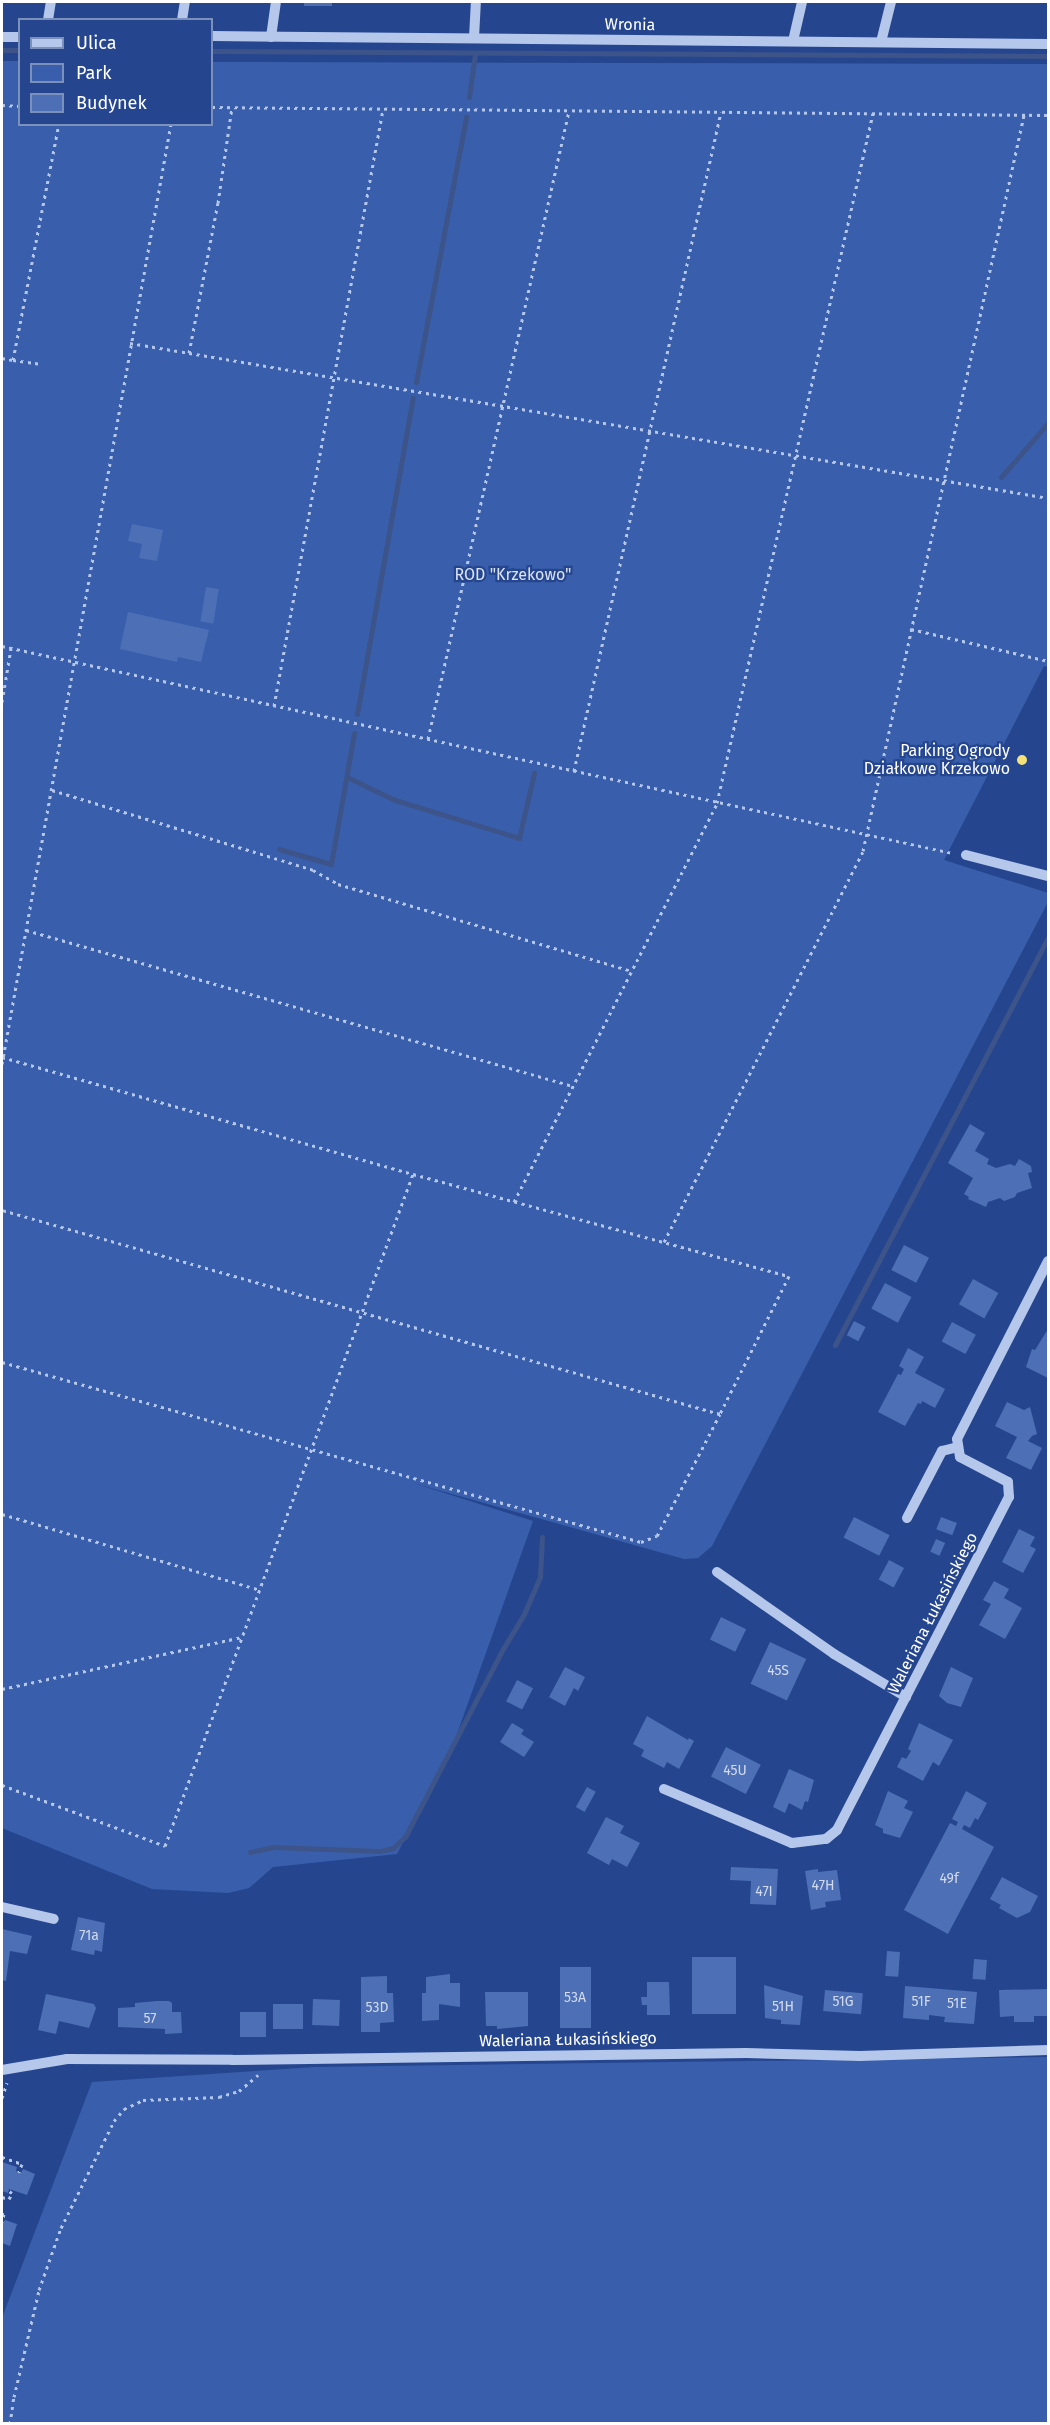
<!DOCTYPE html>
<meta charset="utf-8">
<style>
body{margin:0}
#map{position:relative;width:1050px;height:2425px;overflow:hidden;background:#25468f;font-family:"Fira Sans",sans-serif}
div>[style]{position:absolute}
.green>*{inset:0;background:#395fac}
.stream>*{height:5px;margin:-2.5px;padding:0 2.5px;transform-origin:2.5px;border-radius:2.5px;background:#3c5489}
.building>*{inset:0;background:#4d6fb6;transform-origin:0 0}
.path>*{height:3px;margin-top:-1.5px;transform-origin:0;background:repeating-linear-gradient(90deg,#b5c7eb 0 3px,transparent 0 7.5px)}
.minor>*{height:10px;margin:-5px;padding:0 5px;transform-origin:5px;border-radius:5px;background:#b5c7eb}
.dots>*{width:16px;height:16px;translate:-50% -50%;box-sizing:border-box;border:3px solid #25468f;border-radius:50%}
span{translate:-50% -50%;white-space:nowrap;text-align:center;line-height:1.15;-webkit-text-stroke:4.5px #25468f;paint-order:stroke}
.number-label{font-size:14px;color:#d2dbed}
.number-label span{-webkit-text-stroke-width:0}
.street-label{font-size:16px;color:#fff}
.park-label{font-size:16px;color:#dae4f9}
.poi-label{font-size:16px;color:#fff}
.right{translate:-100% -50%;text-align:right}
.frame{position:absolute;inset:0;border:3px solid #fff;pointer-events:none}
.legend{position:absolute;left:18px;top:18px;width:195px;height:108px;box-sizing:border-box;background:#25468f;border:2px solid #7c90bc;margin:0;padding:8px 10px;list-style:none;font-size:18px;color:#fff}
.legend li{display:flex;align-items:center;gap:12px;height:30px}
.legend b{width:30px;border:2px solid #7c90bc}
</style>
<div id="map">
<div class="green">
<i style="clip-path:polygon(2px 61px,19px 61px,20px 124px,212px 124px,212px 62px,1048px 64px,1048px 667px,1044px 666px,944px 860px,1048px 893px,1048px 902px,712px 1546px,698px 1558px,684px 1559px,413px 1483px,533px 1521px,453px 1745px,397px 1854px,273px 1867px,249px 1888px,228px 1893px,152px 1889px,2px 1828px)"></i>
<i style="clip-path:polygon(1048px 2057px,1048px 2423px,2px 2423px,2px 2318px,92px 2082px,315px 2067px)"></i>
</div>
<div class="stream">
<i style="left:2px;top:50px;width:18px"></i>
<i style="left:212px;top:51px;width:836px;rotate:0.34deg"></i>
<i style="left:469px;top:97px;width:43px;rotate:-82.1deg"></i>
<i style="left:416px;top:382px;width:270px;rotate:-79.3deg"></i>
<i style="left:1001px;top:477px;width:72px;rotate:-49deg"></i>
<i style="left:357px;top:714px;width:321px;rotate:-80deg"></i>
<i style="left:347px;top:777px;width:53px;rotate:25.6deg"></i>
<i style="left:395px;top:800px;width:130px;rotate:17deg"></i>
<i style="left:519px;top:838px;width:67px;rotate:-77deg"></i>
<i style="left:279px;top:849px;width:54px;rotate:16.1deg"></i>
<i style="left:331px;top:864px;width:133px;rotate:-80deg"></i>
<i style="left:835px;top:1345px;width:460px;rotate:-62.4deg"></i>
<i style="left:250px;top:1852px;width:24px;rotate:-12deg"></i>
<i style="left:273px;top:1847px;width:107px;rotate:2.1deg"></i>
<i style="left:380px;top:1851px;width:13px;rotate:-13deg"></i>
<i style="left:393px;top:1848px;width:16px;rotate:-43deg"></i>
<i style="left:405px;top:1837px;width:212px;rotate:-62.5deg"></i>
<i style="left:503px;top:1649px;width:41px;rotate:-59deg"></i>
<i style="left:524px;top:1614px;width:40px;rotate:-66.6deg"></i>
<i style="left:540px;top:1577px;width:40px;rotate:-87.1deg"></i>
</div>
<div class="building">
<i style="left:304px;top:2px;width:28px;height:4px"></i>
<i style="clip-path:polygon(132px 524px,163px 530px,157px 561px,139px 558px,142px 544px,128px 541px)"></i>
<i style="left:206px;top:587px;width:13px;height:35px;rotate:9deg"></i>
<i style="clip-path:polygon(128px 612px,209px 630px,201px 662px,178px 657px,177px 662px,120px 649px)"></i>
<i style="clip-path:polygon(970px 1124px,985px 1133px,975px 1151px,989px 1159px,987px 1164px,996px 1168px,1010px 1164px,1015px 1166px,1019px 1159px,1031px 1166px,1032px 1172px,1028px 1173px,1032px 1188px,1017px 1193px,1015px 1197px,1004px 1201px,1000px 1198px,988px 1202px,986px 1207px,968px 1199px,969px 1197px,964px 1194px,973px 1178px,948px 1163px)"></i>
<i style="left:904px;top:1245px;width:28px;height:28px;rotate:27deg"></i>
<i style="left:973px;top:1279px;width:29px;height:29px;rotate:29deg"></i>
<i style="left:885px;top:1283px;width:30px;height:29px;rotate:28deg"></i>
<i style="left:854px;top:1321px;width:13px;height:16px;rotate:27deg"></i>
<i style="left:952px;top:1322px;width:27px;height:22px;rotate:28deg"></i>
<i style="clip-path:polygon(1048px 1329px,1048px 1378px,1026px 1367px,1032px 1349px,1035px 1350px)"></i>
<i style="clip-path:polygon(908px 1348px,924px 1357px,915px 1373px,945px 1389px,935px 1408px,922px 1401px,921px 1404px,918px 1403px,905px 1426px,878px 1412px,898px 1374px,901px 1375px,904px 1369px,899px 1366px)"></i>
<i style="clip-path:polygon(1007px 1402px,1024px 1410px,1030px 1407px,1037px 1434px,1032px 1436px,1028px 1441px,1042px 1448px,1031px 1470px,1006px 1458px,1017px 1437px,995px 1426px)"></i>
<i style="left:854px;top:1517px;width:40px;height:23px;rotate:27deg"></i>
<i style="left:941px;top:1517px;width:17px;height:13px;rotate:21deg"></i>
<i style="clip-path:polygon(1019px 1529px,1035px 1537px,1030px 1546px,1036px 1549px,1023px 1573px,1002px 1562px)"></i>
<i style="left:936px;top:1539px;width:10px;height:14px;rotate:24deg"></i>
<i style="left:889px;top:1560px;width:17px;height:22px;rotate:28deg"></i>
<i style="clip-path:polygon(994px 1581px,1009px 1589px,1004px 1598px,1022px 1608px,1005px 1639px,979px 1625px,991px 1604px,983px 1600px)"></i>
<i style="left:721px;top:1617px;width:28px;height:25px;rotate:26deg"></i>
<i style="left:770px;top:1642px;width:40px;height:46px;rotate:25deg"></i>
<i style="clip-path:polygon(565px 1667px,585px 1677px,578px 1691px,574px 1688px,565px 1706px,549px 1697px)"></i>
<i style="clip-path:polygon(951px 1667px,973px 1678px,961px 1707px,947px 1703px,939px 1696px)"></i>
<i style="left:517px;top:1680px;width:18px;height:24px;rotate:27deg"></i>
<i style="clip-path:polygon(647px 1716px,688px 1740px,689px 1738px,694px 1741px,679px 1769px,667px 1762px,664px 1768px,641px 1756px,644px 1750px,633px 1744px)"></i>
<i style="clip-path:polygon(512px 1723px,524px 1730px,521px 1734px,534px 1742px,524px 1757px,500px 1742px)"></i>
<i style="clip-path:polygon(919px 1723px,953px 1740px,939px 1766px,933px 1762px,923px 1781px,897px 1767px,902px 1757px,906px 1759px,911px 1751px,908px 1749px)"></i>
<i style="left:726px;top:1747px;width:39px;height:33px;rotate:27deg"></i>
<i style="clip-path:polygon(789px 1769px,814px 1780px,808px 1802px,805px 1801px,802px 1810px,789px 1803px,785px 1813px,773px 1807px)"></i>
<i style="left:587px;top:1787px;width:10px;height:23px;rotate:29deg"></i>
<i style="clip-path:polygon(888px 1791px,908px 1801px,904px 1808px,913px 1812px,900px 1838px,883px 1833px,883px 1829px,875px 1825px)"></i>
<i style="clip-path:polygon(966px 1791px,987px 1803px,978px 1820px,975px 1818px,970px 1828px,964px 1825px,962px 1829px,994px 1847px,948px 1934px,904px 1910px,950px 1823px,956px 1826px,958px 1822px,952px 1819px)"></i>
<i style="clip-path:polygon(606px 1817px,624px 1826px,620px 1833px,640px 1843px,627px 1867px,612px 1859px,609px 1865px,587px 1853px)"></i>
<i style="clip-path:polygon(731px 1867px,778px 1869px,776px 1905px,750px 1904px,751px 1881px,730px 1880px)"></i>
<i style="clip-path:polygon(818px 1869px,818px 1872px,837px 1870px,841px 1900px,825px 1902px,826px 1907px,811px 1910px,805px 1871px)"></i>
<i style="clip-path:polygon(1002px 1877px,1038px 1896px,1030px 1912px,1017px 1918px,999px 1908px,1001px 1905px,990px 1899px)"></i>
<i style="clip-path:polygon(78px 1917px,105px 1923px,102px 1952px,95px 1950px,94px 1955px,71px 1950px)"></i>
<i style="clip-path:polygon(2px 1929px,32px 1936px,27px 1954px,10px 1951px,6px 1981px,2px 1980px)"></i>
<i style="left:887px;top:1951px;width:13px;height:25px;rotate:4deg"></i>
<i style="left:736px;top:1957px;width:57px;height:44px;rotate:90deg"></i>
<i style="left:974px;top:1959px;width:13px;height:20px;rotate:4deg"></i>
<i style="left:591px;top:1967px;width:61px;height:31px;rotate:90deg"></i>
<i style="clip-path:polygon(450px 1974px,450px 1983px,460px 1983px,460px 2007px,439px 2004px,439px 2020px,422px 2021px,422px 1993px,426px 1993px,426px 1977px)"></i>
<i style="clip-path:polygon(387px 1976px,387px 1993px,393px 1993px,394px 2022px,380px 2023px,380px 2032px,361px 2032px,361px 1977px)"></i>
<i style="clip-path:polygon(647px 1982px,669px 1982px,670px 2015px,647px 2015px,647px 2005px,642px 2005px,641px 1997px,647px 1997px)"></i>
<i style="clip-path:polygon(764px 1985px,803px 1996px,800px 2025px,781px 2024px,781px 2020px,765px 2018px)"></i>
<i style="clip-path:polygon(905px 1986px,977px 1992px,974px 2024px,944px 2022px,945px 2017px,929px 2015px,929px 2020px,903px 2018px)"></i>
<i style="clip-path:polygon(1048px 1989px,1048px 2016px,1034px 2016px,1034px 2022px,1014px 2022px,1014px 2016px,1000px 2017px,999px 1990px)"></i>
<i style="left:825px;top:1990px;width:38px;height:21px;rotate:5deg"></i>
<i style="clip-path:polygon(485px 1992px,528px 1992px,528px 2026px,497px 2029px,497px 2026px,486px 2026px)"></i>
<i style="clip-path:polygon(46px 1994px,94px 2004px,96px 2008px,89px 2028px,59px 2021px,56px 2034px,38px 2030px)"></i>
<i style="left:313px;top:1999px;width:27px;height:26px;rotate:2deg"></i>
<i style="clip-path:polygon(157px 2001px,169px 2001px,172px 2003px,172px 2012px,181px 2012px,182px 2033px,165px 2034px,165px 2029px,118px 2027px,118px 2008px,135px 2007px,135px 2003px)"></i>
<i style="left:273px;top:2004px;width:30px;height:25px"></i>
<i style="left:240px;top:2012px;width:26px;height:25px"></i>
<i style="clip-path:polygon(2px 2162px,17px 2167px,16px 2171px,21px 2173px,23px 2169px,35px 2174px,27px 2195px,9px 2189px,8px 2193px,2px 2191px)"></i>
<i style="clip-path:polygon(5px 2220px,17px 2224px,10px 2246px,2px 2243px,2px 2224px)"></i>
</div>
<div class="path">
<i style="left:2px;top:105px;width:18px;rotate:3deg"></i>
<i style="left:212px;top:107px;width:836px;rotate:0.55deg"></i>
<i style="left:130px;top:343px;width:931px;rotate:9.58deg"></i>
<i style="left:189px;top:353px;width:153px;rotate:-79.1deg"></i>
<i style="left:218px;top:203px;width:97px;rotate:-81.7deg"></i>
<i style="left:2px;top:358px;width:11px;rotate:10deg"></i>
<i style="left:13px;top:360px;width:240px;rotate:-79deg"></i>
<i style="left:13px;top:360px;width:29px;rotate:8deg"></i>
<i style="left:911px;top:629px;width:141px;rotate:13.1deg"></i>
<i style="left:2px;top:646px;width:972px;rotate:12.29deg"></i>
<i style="left:2px;top:702px;width:55px;rotate:-80.5deg"></i>
<i style="left:274px;top:706px;width:607px;rotate:-79.65deg"></i>
<i style="left:428px;top:739px;width:644px;rotate:-77.35deg"></i>
<i style="left:574px;top:771px;width:675px;rotate:-77.43deg"></i>
<i style="left:52px;top:790px;width:273px;rotate:17deg"></i>
<i style="left:313px;top:870px;width:29px;rotate:29deg"></i>
<i style="left:338px;top:884px;width:306px;rotate:16.5deg"></i>
<i style="left:26px;top:930px;width:569px;rotate:15.92deg"></i>
<i style="left:2px;top:1057px;width:427px;rotate:15.9deg"></i>
<i style="left:413px;top:1174px;width:390px;rotate:15.2deg"></i>
<i style="left:789px;top:1276px;width:154px;rotate:116.6deg"></i>
<i style="left:720px;top:1414px;width:746px;rotate:-164.14deg"></i>
<i style="left:2px;top:1064px;width:955px;rotate:-79.81deg"></i>
<i style="left:514px;top:1202px;width:448px;rotate:-63deg"></i>
<i style="left:717px;top:803px;width:707px;rotate:-77.26deg"></i>
<i style="left:664px;top:1242px;width:439px;rotate:-63deg"></i>
<i style="left:863px;top:851px;width:753px;rotate:-77.66deg"></i>
<i style="left:2px;top:1362px;width:664px;rotate:15.73deg"></i>
<i style="left:641px;top:1542px;width:17px;rotate:-21deg"></i>
<i style="left:657px;top:1536px;width:137px;rotate:-62.7deg"></i>
<i style="left:2px;top:1514px;width:269px;rotate:16.4deg"></i>
<i style="left:2px;top:1689px;width:247px;rotate:-12.2deg"></i>
<i style="left:2px;top:1785px;width:174px;rotate:20.5deg"></i>
<i style="left:165px;top:1846px;width:716px;rotate:-69.74deg"></i>
<i style="left:2px;top:2098px;width:16px;rotate:-72deg"></i>
<i style="left:2px;top:2157px;width:21px;rotate:19deg"></i>
<i style="left:22px;top:2164px;width:9px;rotate:111deg"></i>
<i style="left:2px;top:2197px;width:7px;rotate:16deg"></i>
<i style="left:9px;top:2199px;width:7px;rotate:-63deg"></i>
<i style="left:12px;top:2193px;width:4px;rotate:-146deg"></i>
<i style="left:2px;top:2214px;width:2px"></i>
<i style="left:4px;top:2214px;width:8px;rotate:104deg"></i>
<i style="left:10px;top:2424px;width:27px;rotate:-82deg"></i>
<i style="left:14px;top:2397px;width:110px;rotate:-76.8deg"></i>
<i style="left:39px;top:2290px;width:66px;rotate:-70.5deg"></i>
<i style="left:61px;top:2228px;width:119px;rotate:-63.6deg"></i>
<i style="left:114px;top:2121px;width:16px;rotate:-50deg"></i>
<i style="left:124px;top:2109px;width:21px;rotate:-25deg"></i>
<i style="left:143px;top:2100px;width:76px;rotate:-2.3deg"></i>
<i style="left:219px;top:2097px;width:21px;rotate:-17deg"></i>
<i style="left:239px;top:2091px;width:25px;rotate:-40deg"></i>
</div>
<div class="minor">
<i style="left:48px;top:20px;width:18px;rotate:-81deg"></i>
<i style="left:182px;top:20px;width:18px;rotate:-81deg"></i>
<i style="left:212px;top:36px;width:836px;rotate:0.55deg"></i>
<i style="left:2px;top:37px;width:18px"></i>
<i style="left:271px;top:37px;width:35px;rotate:-82deg"></i>
<i style="left:474px;top:38px;width:36px;rotate:-87deg"></i>
<i style="left:793px;top:41px;width:40px;rotate:-77deg"></i>
<i style="left:881px;top:42px;width:41px;rotate:-76deg"></i>
<i style="left:966px;top:855px;width:85px;rotate:14.4deg"></i>
<i style="left:907px;top:1518px;width:76px;rotate:-62.4deg"></i>
<i style="left:942px;top:1451px;width:16px;rotate:-14deg"></i>
<i style="left:717px;top:1572px;width:143px;rotate:35deg"></i>
<i style="left:834px;top:1654px;width:84px;rotate:30.8deg"></i>
<i style="left:664px;top:1789px;width:139px;rotate:22.9deg"></i>
<i style="left:792px;top:1843px;width:34px;rotate:-7deg"></i>
<i style="left:826px;top:1839px;width:14px;rotate:-39deg"></i>
<i style="left:837px;top:1830px;width:375px;rotate:-62.7deg"></i>
<i style="left:1009px;top:1497px;width:15px;rotate:-94deg"></i>
<i style="left:1008px;top:1482px;width:54px;rotate:-152.5deg"></i>
<i style="left:960px;top:1457px;width:18px;rotate:-99deg"></i>
<i style="left:957px;top:1439px;width:200px;rotate:-62.9deg"></i>
<i style="left:2px;top:1907px;width:53px;rotate:13deg"></i>
<i style="left:2px;top:2070px;width:66px;rotate:-9.6deg"></i>
<i style="left:67px;top:2059px;width:165px;rotate:0.3deg"></i>
<i style="left:232px;top:2060px;width:514px;rotate:-0.78deg"></i>
<i style="left:746px;top:2053px;width:114px;rotate:1.5deg"></i>
<i style="left:860px;top:2056px;width:188px;rotate:-1.8deg"></i>
</div>
<div class="dots">
<i style="left:1022px;top:760px;background:#f5e17a"></i>
</div>
<div class="number-label">
<span style="left:778px;top:1671px">45S</span>
<span style="left:735px;top:1771px">45U</span>
<span style="left:949px;top:1879px">49f</span>
<span style="left:823px;top:1886px">47H</span>
<span style="left:764px;top:1892px">47I</span>
<span style="left:89px;top:1936px">71a</span>
<span style="left:575px;top:1998px">53A</span>
<span style="left:843px;top:2002px">51G</span>
<span style="left:921px;top:2002px">51F</span>
<span style="left:957px;top:2004px">51E</span>
<span style="left:783px;top:2007px">51H</span>
<span style="left:377px;top:2008px">53D</span>
<span style="left:150px;top:2019px">57</span>
</div>
<div class="street-label">
<span style="left:630px;top:25px;rotate:1deg">Wronia</span>
<span style="left:933px;top:1613px;rotate:-63deg">Waleriana Łukasińskiego</span>
<span style="left:568px;top:2040px;rotate:-1deg">Waleriana Łukasińskiego</span>
</div>
<div class="park-label">
<span style="left:513px;top:575px">ROD "Krzekowo"</span>
</div>
<div class="poi-label">
<span class="right" style="left:1010px;top:760px">Parking Ogrody<br>Działkowe Krzekowo</span>
</div>
<div class="frame"></div>
<ul class="legend">
<li><b style="height:8px;background:#b5c7eb"></b>Ulica</li>
<li><b style="height:16px;background:#395fac"></b>Park</li>
<li><b style="height:16px;background:#4d6fb6"></b>Budynek</li>
</ul>
</div>
